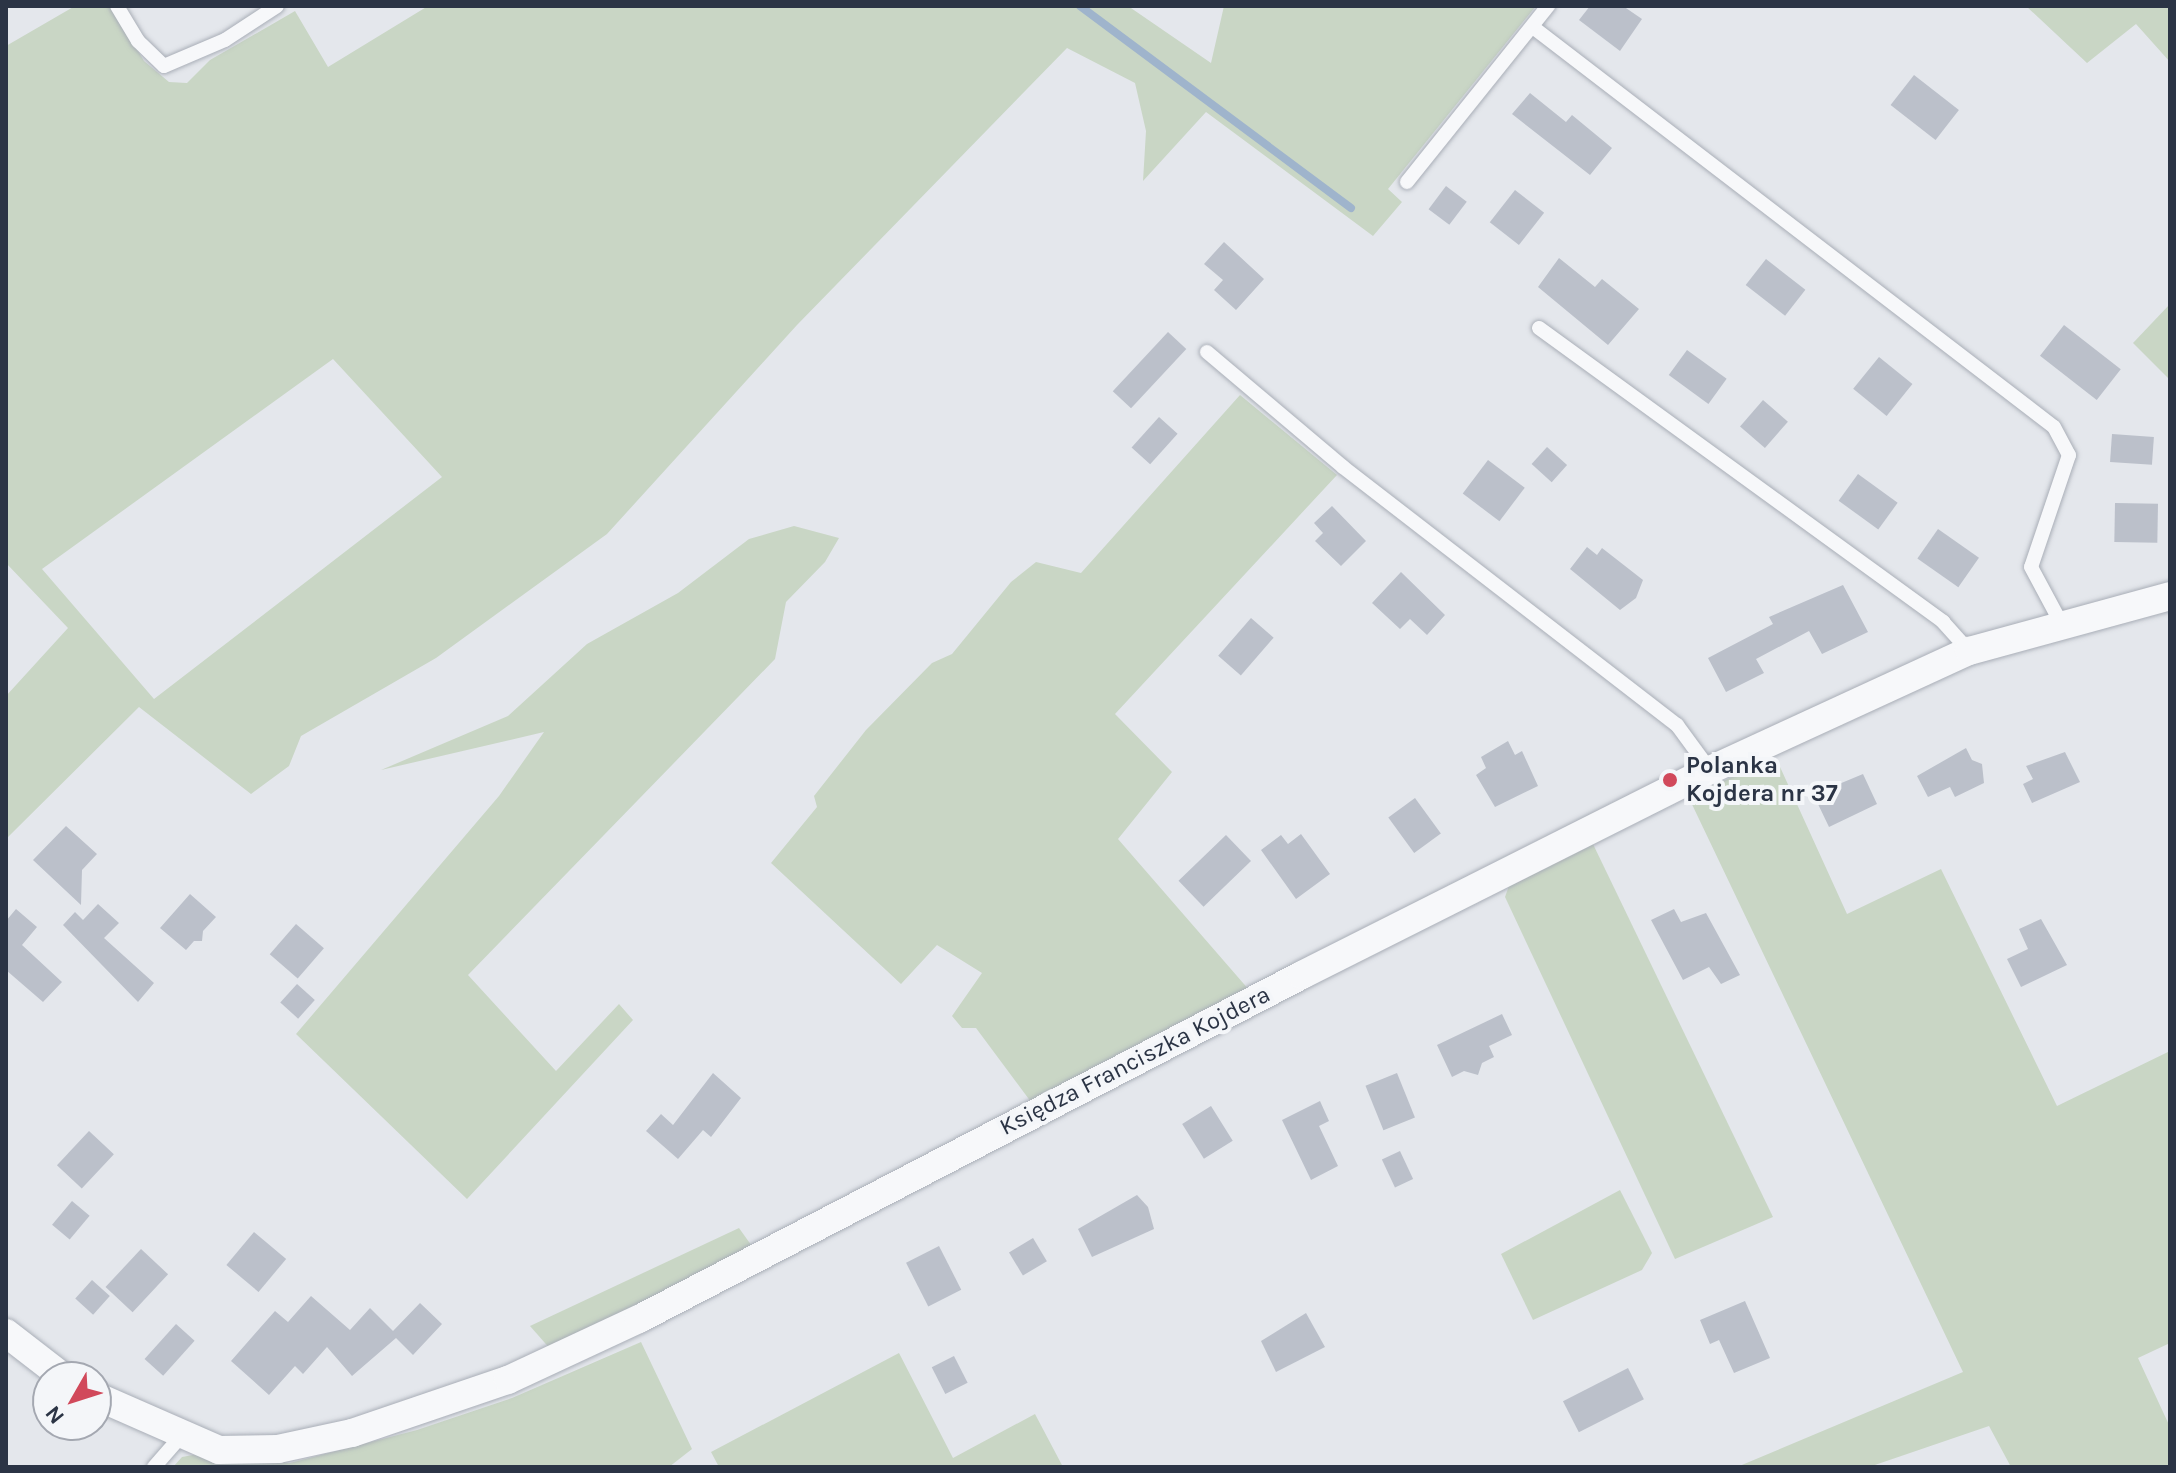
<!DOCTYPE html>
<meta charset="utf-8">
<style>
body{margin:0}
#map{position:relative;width:2176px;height:1473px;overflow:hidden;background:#e4e7ec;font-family:Karla,sans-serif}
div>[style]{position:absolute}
.green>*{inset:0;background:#c9d6c5}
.stream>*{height:8px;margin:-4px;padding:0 4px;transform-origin:4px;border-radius:4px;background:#9fb4cc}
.building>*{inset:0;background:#bbc0ca;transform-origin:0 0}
.roads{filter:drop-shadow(0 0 2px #a9aeb7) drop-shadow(0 0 2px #a9aeb7)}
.lane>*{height:14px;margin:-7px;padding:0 7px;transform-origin:7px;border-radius:7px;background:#f7f8fa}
.street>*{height:28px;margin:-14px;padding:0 14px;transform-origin:14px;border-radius:14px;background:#f7f8fa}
.dots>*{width:22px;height:22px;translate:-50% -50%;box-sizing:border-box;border:4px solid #f4f6f9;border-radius:50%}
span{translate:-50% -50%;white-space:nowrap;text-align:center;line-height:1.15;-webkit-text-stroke:8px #f4f6f9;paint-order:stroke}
.poi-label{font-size:24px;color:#2b3445;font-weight:700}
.left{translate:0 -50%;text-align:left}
.street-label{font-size:24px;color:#2b3445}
.frame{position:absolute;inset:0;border:8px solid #2b3445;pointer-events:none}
.north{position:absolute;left:32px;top:1361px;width:80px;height:80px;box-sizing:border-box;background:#f4f6f9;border:2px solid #a4a8b1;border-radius:50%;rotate:231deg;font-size:22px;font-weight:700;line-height:32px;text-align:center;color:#2b3445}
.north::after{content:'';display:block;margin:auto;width:28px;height:36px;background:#d1495b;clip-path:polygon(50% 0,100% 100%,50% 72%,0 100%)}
</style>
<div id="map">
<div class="green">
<i style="clip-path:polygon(evenodd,75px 6px,111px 6px,144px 61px,169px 82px,187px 83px,210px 60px,295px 11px,328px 67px,428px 6px,1128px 6px,1211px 63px,1224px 6px,1536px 6px,1388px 189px,1402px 202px,1373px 236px,1206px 112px,1143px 181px,1146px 131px,1135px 83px,1067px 48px,797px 325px,607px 534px,436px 658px,301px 736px,289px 766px,251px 794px,139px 707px,6px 839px,6px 696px,68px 628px,6px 563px,6px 46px,75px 6px,333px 359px,442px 477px,154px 699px,42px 569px,333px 359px)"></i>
<i style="clip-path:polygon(2026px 6px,2170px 6px,2170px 62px,2136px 24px,2087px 63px)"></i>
<i style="clip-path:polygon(2170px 304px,2170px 380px,2133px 343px)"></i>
<i style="clip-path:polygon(1240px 395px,1337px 475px,1115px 714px,1172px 772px,1118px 839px,1250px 991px,1031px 1102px,976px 1028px,962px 1028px,952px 1016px,982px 973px,937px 945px,901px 984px,771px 863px,817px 807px,814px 796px,866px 730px,932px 663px,952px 654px,1011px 582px,1036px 562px,1081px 573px)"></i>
<i style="clip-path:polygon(794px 526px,839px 538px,825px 562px,786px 602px,775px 659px,468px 975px,556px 1071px,619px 1004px,633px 1020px,467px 1199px,296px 1034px,499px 796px,544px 732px,381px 770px,508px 716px,587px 644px,678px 593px,749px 539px)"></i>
<i style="clip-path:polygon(1776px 758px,1847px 914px,1941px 869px,2057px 1106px,2170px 1051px,2170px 1343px,2138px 1358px,2170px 1427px,2170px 1467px,2011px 1467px,1989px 1426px,1869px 1467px,1737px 1467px,1963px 1372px,1688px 796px)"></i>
<i style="clip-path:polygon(1592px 842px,1773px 1217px,1675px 1259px,1505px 897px,1510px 883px)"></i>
<i style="clip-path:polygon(1620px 1190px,1652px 1253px,1642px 1270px,1533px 1320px,1501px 1254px)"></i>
<i style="clip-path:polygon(739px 1228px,754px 1249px,552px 1351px,530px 1326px)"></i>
<i style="clip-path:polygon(641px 1342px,692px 1449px,669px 1467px,173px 1467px,182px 1457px,193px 1455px,290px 1463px,417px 1430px,512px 1398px)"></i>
<i style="clip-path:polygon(899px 1353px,953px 1458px,1035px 1414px,1063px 1467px,719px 1467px,711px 1452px)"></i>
</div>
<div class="stream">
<i style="left:1080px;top:6px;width:338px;rotate:36.7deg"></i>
</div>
<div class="building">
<i style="clip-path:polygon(1590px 6px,1623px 6px,1642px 19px,1620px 51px,1579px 20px)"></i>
<i style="left:1914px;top:75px;width:57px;height:38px;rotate:38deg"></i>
<i style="clip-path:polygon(1530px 93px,1566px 122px,1572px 115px,1612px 148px,1590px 175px,1512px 114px)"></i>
<i style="left:1446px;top:186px;width:26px;height:29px;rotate:37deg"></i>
<i style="left:1515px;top:190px;width:37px;height:41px;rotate:38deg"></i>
<i style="clip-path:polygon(1224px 242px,1264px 279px,1236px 310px,1214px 290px,1223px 280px,1204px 264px)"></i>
<i style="clip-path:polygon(1559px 258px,1595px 287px,1602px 279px,1639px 309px,1608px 345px,1538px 287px)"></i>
<i style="left:1766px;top:259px;width:50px;height:33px;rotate:38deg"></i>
<i style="left:2064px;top:325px;width:72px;height:39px;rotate:38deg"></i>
<i style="left:1168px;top:332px;width:25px;height:81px;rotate:43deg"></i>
<i style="left:1687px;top:350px;width:49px;height:31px;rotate:36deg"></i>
<i style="left:1879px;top:357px;width:43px;height:41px;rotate:39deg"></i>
<i style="left:1763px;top:400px;width:33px;height:35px;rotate:41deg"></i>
<i style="left:1159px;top:417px;width:25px;height:41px;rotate:42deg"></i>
<i style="left:2112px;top:434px;width:42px;height:28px;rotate:4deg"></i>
<i style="left:1547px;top:447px;width:27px;height:23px;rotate:42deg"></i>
<i style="left:1488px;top:460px;width:46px;height:42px;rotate:37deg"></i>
<i style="left:1858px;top:474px;width:49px;height:33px;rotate:36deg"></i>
<i style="left:2115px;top:503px;width:43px;height:39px;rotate:1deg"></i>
<i style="clip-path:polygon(1332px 506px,1366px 541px,1341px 566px,1315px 541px,1323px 533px,1314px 523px)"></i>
<i style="left:1938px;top:529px;width:50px;height:36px;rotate:35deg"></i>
<i style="clip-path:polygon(1587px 547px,1597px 555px,1602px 548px,1643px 580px,1636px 598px,1620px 610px,1570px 569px)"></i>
<i style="clip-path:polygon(1401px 572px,1445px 615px,1427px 635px,1410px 619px,1400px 629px,1372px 603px)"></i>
<i style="clip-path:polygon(1843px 585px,1868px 632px,1822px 654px,1809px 631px,1756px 659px,1764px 673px,1726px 692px,1708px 658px,1773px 624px,1769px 617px)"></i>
<i style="left:1251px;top:618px;width:30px;height:50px;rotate:41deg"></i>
<i style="clip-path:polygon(1508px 741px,1515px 755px,1522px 751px,1538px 786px,1495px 807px,1476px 775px,1486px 768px,1481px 757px)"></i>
<i style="clip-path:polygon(1966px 748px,1972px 760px,1982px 764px,1984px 783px,1955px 797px,1950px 787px,1928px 797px,1917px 776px)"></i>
<i style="clip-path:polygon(2065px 752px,2080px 782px,2032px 803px,2023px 784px,2033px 779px,2026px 766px)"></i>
<i style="clip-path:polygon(1863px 774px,1877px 804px,1829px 827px,1817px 802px,1830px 796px,1827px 789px)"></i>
<i style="left:1415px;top:798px;width:44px;height:33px;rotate:54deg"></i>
<i style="clip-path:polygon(66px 826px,97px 854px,82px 870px,81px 905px,33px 860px)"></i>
<i style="clip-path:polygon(1301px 834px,1330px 874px,1296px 899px,1261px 850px,1281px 835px,1288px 844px)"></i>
<i style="left:1226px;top:835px;width:36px;height:66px;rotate:46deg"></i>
<i style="clip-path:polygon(190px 894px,216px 917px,203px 931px,202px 941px,194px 941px,186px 950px,160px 928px)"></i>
<i style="clip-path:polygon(98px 904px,119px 923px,104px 938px,154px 983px,138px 1002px,63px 925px,75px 912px,83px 920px)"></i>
<i style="clip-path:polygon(16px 909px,37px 927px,22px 945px,62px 982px,43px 1002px,6px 970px,6px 921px)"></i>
<i style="clip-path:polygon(1674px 909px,1681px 922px,1706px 913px,1740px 975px,1721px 984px,1709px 967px,1683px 980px,1651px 920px)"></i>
<i style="clip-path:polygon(2041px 919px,2067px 965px,2021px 987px,2007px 959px,2028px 949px,2019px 929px)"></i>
<i style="left:296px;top:924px;width:37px;height:40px;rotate:41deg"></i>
<i style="left:297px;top:984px;width:24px;height:25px;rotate:42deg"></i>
<i style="clip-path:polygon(1502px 1014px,1512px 1035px,1489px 1046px,1494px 1057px,1482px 1063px,1478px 1075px,1464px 1071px,1452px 1077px,1437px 1045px)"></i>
<i style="clip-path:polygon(713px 1073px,741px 1098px,711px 1137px,703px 1130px,678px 1159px,646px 1131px,661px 1114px,673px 1125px)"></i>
<i style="left:1397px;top:1073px;width:48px;height:34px;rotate:68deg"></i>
<i style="clip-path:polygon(1320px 1101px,1329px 1121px,1319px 1126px,1338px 1166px,1311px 1180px,1282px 1120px)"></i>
<i style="left:1211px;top:1106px;width:41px;height:34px;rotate:58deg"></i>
<i style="left:89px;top:1131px;width:34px;height:47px;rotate:43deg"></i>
<i style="left:1400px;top:1151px;width:31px;height:20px;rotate:65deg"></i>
<i style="clip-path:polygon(1137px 1195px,1148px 1207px,1154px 1229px,1092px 1257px,1078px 1229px)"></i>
<i style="left:72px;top:1201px;width:23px;height:31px;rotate:40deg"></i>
<i style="left:254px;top:1232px;width:42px;height:43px;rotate:40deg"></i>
<i style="left:1033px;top:1238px;width:27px;height:28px;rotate:59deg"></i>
<i style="left:939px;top:1246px;width:49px;height:37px;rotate:63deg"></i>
<i style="left:141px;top:1249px;width:37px;height:52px;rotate:43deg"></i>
<i style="left:92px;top:1280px;width:24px;height:25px;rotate:42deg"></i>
<i style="clip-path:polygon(311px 1296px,350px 1330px,370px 1308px,393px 1331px,420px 1303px,442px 1324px,413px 1355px,396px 1338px,352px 1376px,327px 1347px,303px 1374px,295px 1366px,269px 1395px,231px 1361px,275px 1311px,288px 1322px)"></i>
<i style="clip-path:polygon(1745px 1301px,1770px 1358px,1734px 1373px,1719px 1340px,1710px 1344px,1700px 1320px)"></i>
<i style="clip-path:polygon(1306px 1313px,1325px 1347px,1276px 1372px,1261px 1341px)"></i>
<i style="left:176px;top:1324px;width:25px;height:47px;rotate:42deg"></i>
<i style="left:954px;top:1356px;width:30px;height:25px;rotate:63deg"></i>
<i style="left:1628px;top:1368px;width:35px;height:73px;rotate:63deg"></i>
</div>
<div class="roads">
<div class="lane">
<i style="left:117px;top:6px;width:41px;rotate:59deg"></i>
<i style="left:138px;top:41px;width:36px;rotate:44deg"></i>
<i style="left:164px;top:66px;width:66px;rotate:-23.1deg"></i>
<i style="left:225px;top:40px;width:62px;rotate:-33.2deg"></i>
<i style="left:1534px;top:28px;width:655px;rotate:37.5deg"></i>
<i style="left:2054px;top:427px;width:32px;rotate:62deg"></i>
<i style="left:2069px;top:455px;width:118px;rotate:108.7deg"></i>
<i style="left:2031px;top:567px;width:64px;rotate:61.8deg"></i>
<i style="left:1407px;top:182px;width:226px;rotate:-51.3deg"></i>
<i style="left:1539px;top:328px;width:500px;rotate:36deg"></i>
<i style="left:1943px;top:622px;width:39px;rotate:48deg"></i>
<i style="left:1207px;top:352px;width:178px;rotate:40.2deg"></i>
<i style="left:1343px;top:467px;width:422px;rotate:37.7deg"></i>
<i style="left:1677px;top:725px;width:56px;rotate:53.7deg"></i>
<i style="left:154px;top:1467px;width:43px;rotate:-48.8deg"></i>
</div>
<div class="street">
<i style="left:6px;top:1333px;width:72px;rotate:37.7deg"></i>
<i style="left:96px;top:1396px;width:134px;rotate:23.7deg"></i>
<i style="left:219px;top:1450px;width:59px;rotate:-1deg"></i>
<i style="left:278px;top:1449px;width:76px;rotate:-12.2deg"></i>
<i style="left:352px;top:1433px;width:165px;rotate:-18.8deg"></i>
<i style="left:508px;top:1380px;width:145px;rotate:-25deg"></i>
<i style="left:639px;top:1319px;width:747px;rotate:-27.42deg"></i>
<i style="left:1302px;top:975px;width:457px;rotate:-26.7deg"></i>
<i style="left:1710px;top:770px;width:285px;rotate:-24.7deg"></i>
<i style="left:1969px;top:651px;width:208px;rotate:-15.3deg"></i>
</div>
</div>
<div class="dots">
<i style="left:1670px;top:780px;background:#d1495b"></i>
</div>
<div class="poi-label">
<span class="left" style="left:1686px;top:780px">Polanka<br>Kojdera nr 37</span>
</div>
<div class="street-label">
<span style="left:1135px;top:1061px;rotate:-27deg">Księdza Franciszka Kojdera</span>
</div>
<div class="frame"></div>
<div class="north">N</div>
</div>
